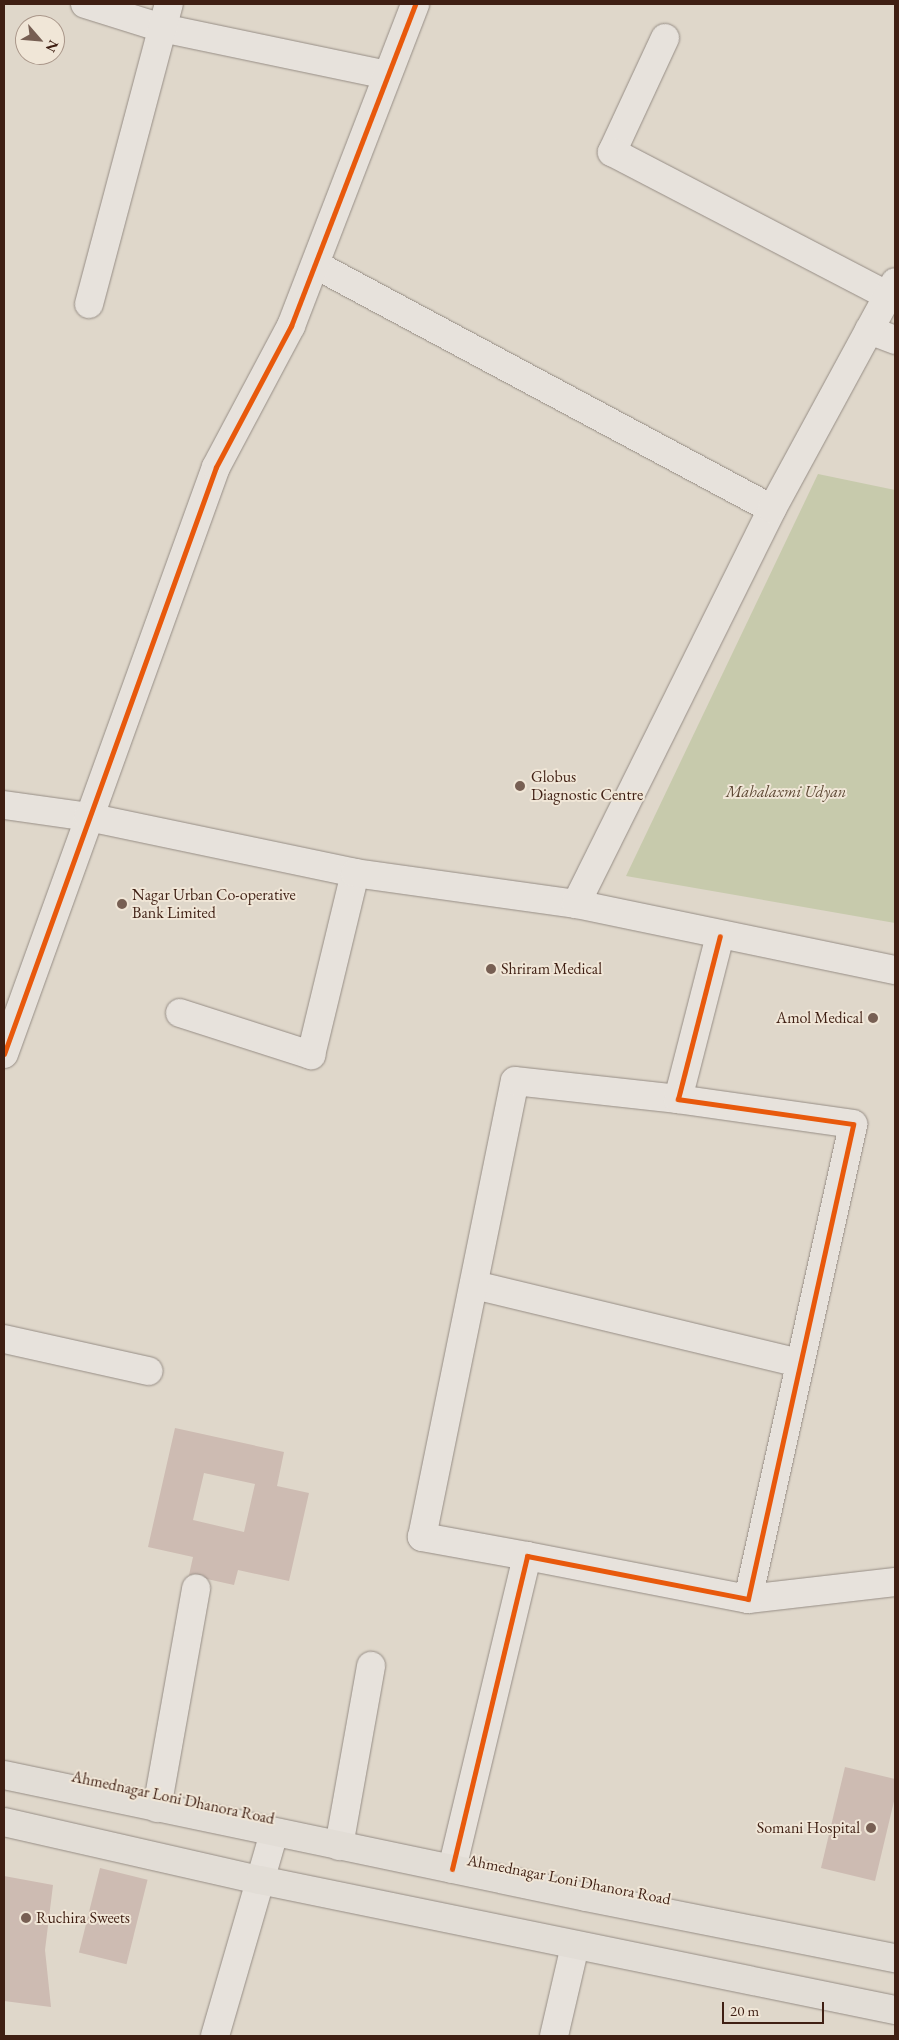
<!DOCTYPE html>
<style>
body{margin:0}
#map{position:relative;width:899px;height:2040px;overflow:hidden;background:#dfd7ca;font-family:"EB Garamond",serif}
div>[style]{position:absolute}
.green>*{inset:0;background:#c7caac}
.building>*{inset:0;background:#cdbbb2;transform-origin:0 0}
.roads{filter:drop-shadow(0 0 1px #968d85) drop-shadow(0 0 1px #968d85)}
.street>*{height:28px;margin:-14px;padding:0 14px;transform-origin:14px;border-radius:14px;background:#e7e2dc}
.secondary>*{height:28px;margin:-14px;padding:0 14px;transform-origin:14px;border-radius:14px;background:#e7e2dc}
.primary>*{height:28px;margin:-14px;padding:0 14px;transform-origin:14px;border-radius:14px;background:#e2ddd6}
.cycleway>*{height:5px;margin:-2.5px;padding:0 2.5px;transform-origin:2.5px;border-radius:2.5px;background:#e8590c}
.dots>*{width:14px;height:14px;translate:-50% -50%;box-sizing:border-box;border:2px solid #f0e6d7;border-radius:50%}
span{translate:-50% -50%;white-space:nowrap;text-align:center;line-height:1.15;-webkit-text-stroke:4px #f0e6d7;paint-order:stroke}
.poi-label{font-size:16px;color:#3f1f13}
.left{translate:0 -50%;text-align:left}
.right{translate:-100% -50%;text-align:right}
.park-label{font-size:16px;color:#5c4733;font-style:italic}
.street-label{font-size:16px;color:#3f1f13}
.frame{position:absolute;inset:0;border:5px solid #3f1f13;pointer-events:none}
.north{position:absolute;left:15px;top:15px;width:50px;height:50px;box-sizing:border-box;background:#f0e6d7;border:1px solid #a99689;border-radius:50%;rotate:117deg;font-size:14px;font-weight:700;line-height:20px;text-align:center;color:#3f1f13}
.north::after{content:'';display:block;margin:auto;width:18px;height:22px;background:#775f53;clip-path:polygon(50% 0,100% 100%,50% 72%,0 100%)}
.scale{position:absolute;left:722px;top:2002px;width:102px;height:22px;box-sizing:border-box;border:2px solid #3f1f13;border-top:0;padding-left:6px;font-size:15px;line-height:18px;white-space:nowrap;color:#3f1f13;-webkit-text-stroke:4px #f0e6d7;paint-order:stroke}
</style>
<div id="map">
<div class="green">
<i style="clip-path:polygon(818px 474px,895px 490px,895px 923px,626px 876px)"></i>
</div>
<div class="building">
<i style="clip-path:polygon(evenodd,175px 1428px,284px 1452px,277px 1486px,309px 1493px,289px 1581px,238px 1570px,234px 1585px,189px 1575px,193px 1557px,148px 1547px,175px 1428px,204px 1473px,255px 1484px,244px 1532px,193px 1520px,204px 1473px)"></i>
<i style="clip-path:polygon(845px 1767px,895px 1779px,895px 1797px,875px 1881px,821px 1868px)"></i>
<i style="left:100px;top:1868px;width:49px;height:87px;rotate:14deg"></i>
<i style="clip-path:polygon(4px 1876px,53px 1885px,45px 1950px,51px 2007px,4px 2001px)"></i>
</div>
<div class="roads">
<div class="street">
<i style="left:85px;top:4px;width:81px;rotate:17.3deg"></i>
<i style="left:162px;top:28px;width:230px;rotate:11.8deg"></i>
<i style="left:665px;top:38px;width:126px;rotate:114.9deg"></i>
<i style="left:612px;top:152px;width:310px;rotate:27.5deg"></i>
<i style="left:316px;top:265px;width:517px;rotate:28.15deg"></i>
<i style="left:89px;top:304px;width:310px;rotate:-75.1deg"></i>
<i style="left:869px;top:330px;width:28px;rotate:21deg"></i>
<i style="left:180px;top:1013px;width:138px;rotate:17.8deg"></i>
<i style="left:311px;top:1055px;width:187px;rotate:-76.4deg"></i>
<i style="left:4px;top:1054px;width:624px;rotate:-70.14deg"></i>
<i style="left:216px;top:467px;width:160px;rotate:-62deg"></i>
<i style="left:291px;top:326px;width:345px;rotate:-68.9deg"></i>
<i style="left:474px;top:1285px;width:335px;rotate:13.5deg"></i>
<i style="left:4px;top:1339px;width:148px;rotate:12.5deg"></i>
<i style="left:527px;top:1556px;width:107px;rotate:-169.7deg"></i>
<i style="left:422px;top:1537px;width:465px;rotate:-78.5deg"></i>
<i style="left:515px;top:1081px;width:164px;rotate:6.3deg"></i>
<i style="left:748px;top:1599px;width:148px;rotate:-6.6deg"></i>
<i style="left:157px;top:1808px;width:223px;rotate:-79.9deg"></i>
<i style="left:339px;top:1846px;width:183px;rotate:-79.9deg"></i>
<i style="left:452px;top:1869px;width:322px;rotate:-76.5deg"></i>
<i style="left:527px;top:1556px;width:225px;rotate:11deg"></i>
<i style="left:748px;top:1599px;width:486px;rotate:-77.5deg"></i>
<i style="left:853px;top:1124px;width:177px;rotate:-171.9deg"></i>
<i style="left:678px;top:1099px;width:168px;rotate:-75.6deg"></i>
<i style="left:554px;top:2036px;width:92px;rotate:-76.9deg"></i>
</div>
<div class="secondary">
<i style="left:4px;top:805px;width:85px;rotate:8.1deg"></i>
<i style="left:88px;top:817px;width:273px;rotate:11.8deg"></i>
<i style="left:355px;top:873px;width:223px;rotate:8deg"></i>
<i style="left:576px;top:904px;width:326px;rotate:11.7deg"></i>
<i style="left:576px;top:904px;width:441px;rotate:-63.6deg"></i>
<i style="left:772px;top:509px;width:258px;rotate:-61.5deg"></i>
<i style="left:215px;top:2036px;width:211px;rotate:-73.8deg"></i>
</div>
<div class="primary">
<i style="left:4px;top:1775px;width:595px;rotate:11.84deg"></i>
<i style="left:586px;top:1897px;width:315px;rotate:11.2deg"></i>
<i style="left:4px;top:1822px;width:262px;rotate:12.8deg"></i>
<i style="left:260px;top:1880px;width:648px;rotate:11.57deg"></i>
</div>
</div>
<div class="cycleway">
<i style="left:4px;top:1054px;width:624px;rotate:-70.14deg"></i>
<i style="left:216px;top:467px;width:160px;rotate:-62deg"></i>
<i style="left:291px;top:326px;width:345px;rotate:-68.9deg"></i>
<i style="left:452px;top:1869px;width:322px;rotate:-76.5deg"></i>
<i style="left:527px;top:1556px;width:225px;rotate:11deg"></i>
<i style="left:748px;top:1599px;width:486px;rotate:-77.5deg"></i>
<i style="left:853px;top:1124px;width:177px;rotate:-171.9deg"></i>
<i style="left:678px;top:1099px;width:168px;rotate:-75.6deg"></i>
</div>
<div class="dots">
<i style="left:520px;top:786px;background:#775f53"></i>
<i style="left:122px;top:904px;background:#775f53"></i>
<i style="left:491px;top:969px;background:#775f53"></i>
<i style="left:873px;top:1018px;background:#775f53"></i>
<i style="left:871px;top:1828px;background:#775f53"></i>
<i style="left:26px;top:1918px;background:#775f53"></i>
</div>
<div class="poi-label">
<span class="left" style="left:531px;top:786px">Globus<br>Diagnostic Centre</span>
<span class="left" style="left:132px;top:904px">Nagar Urban Co-operative<br>Bank Limited</span>
<span class="left" style="left:501px;top:969px">Shriram Medical</span>
<span class="right" style="left:863px;top:1018px">Amol Medical</span>
<span class="right" style="left:860px;top:1828px">Somani Hospital</span>
<span class="left" style="left:36px;top:1918px">Ruchira Sweets</span>
</div>
<div class="park-label">
<span style="left:786px;top:792px">Mahalaxmi Udyan</span>
</div>
<div class="street-label">
<span style="left:173px;top:1798px;rotate:12deg">Ahmednagar Loni Dhanora Road</span>
<span style="left:569px;top:1880px;rotate:11deg">Ahmednagar Loni Dhanora Road</span>
</div>
<div class="frame"></div>
<div class="north">N</div>
<div class="scale">20 m</div>
</div>
